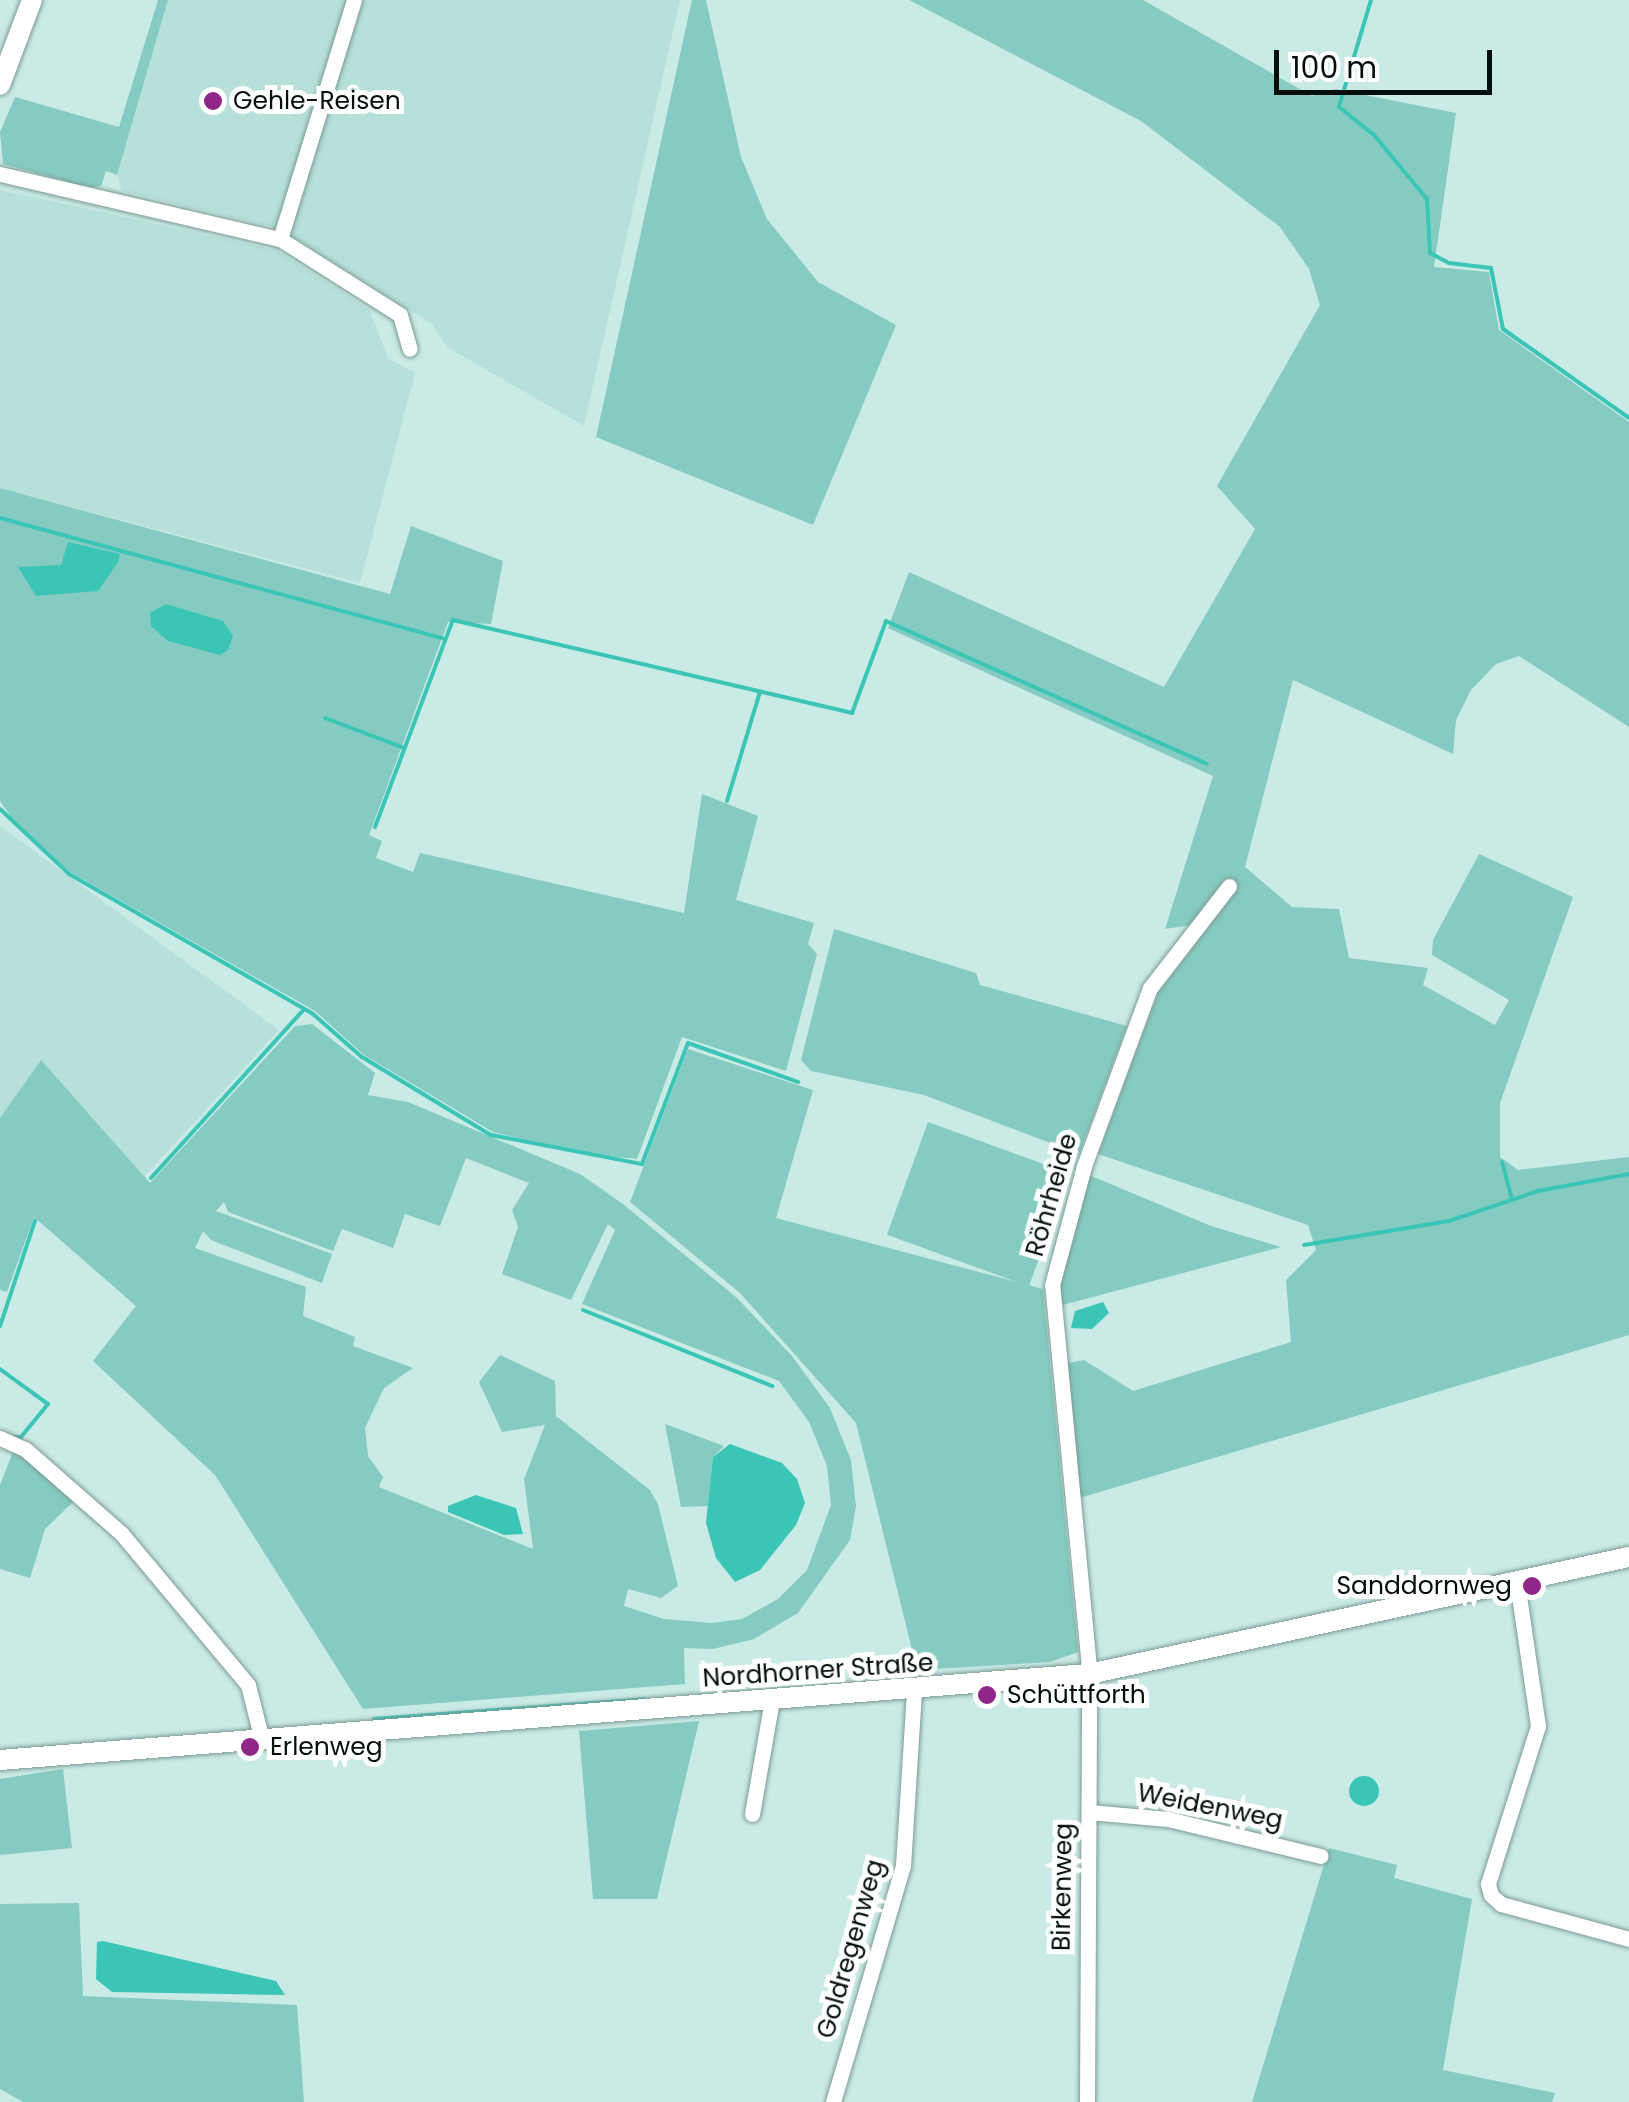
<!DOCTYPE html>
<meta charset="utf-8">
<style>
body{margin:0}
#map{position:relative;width:1629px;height:2102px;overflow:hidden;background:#caeae5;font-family:Poppins,sans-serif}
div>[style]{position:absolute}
.built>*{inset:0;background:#b6e0d9}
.green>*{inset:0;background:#86cbc1;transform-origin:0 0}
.water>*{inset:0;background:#3ac5b6}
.round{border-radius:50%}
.stream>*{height:4px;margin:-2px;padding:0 2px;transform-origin:2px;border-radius:2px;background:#3ac5b6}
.roads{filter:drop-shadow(0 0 2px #7c9a95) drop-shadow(0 0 2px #7c9a95)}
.minor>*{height:15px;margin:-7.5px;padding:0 7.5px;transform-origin:7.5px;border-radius:7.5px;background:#fff}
.tertiary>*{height:20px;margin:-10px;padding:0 10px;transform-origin:10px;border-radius:10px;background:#fff}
.dots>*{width:28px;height:28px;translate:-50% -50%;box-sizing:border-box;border:5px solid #fff;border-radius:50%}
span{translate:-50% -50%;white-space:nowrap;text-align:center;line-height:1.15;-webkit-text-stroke:10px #fff;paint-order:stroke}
.poi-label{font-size:25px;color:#040e0c}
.left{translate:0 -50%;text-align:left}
.right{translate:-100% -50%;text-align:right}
.street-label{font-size:25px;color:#040e0c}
.scale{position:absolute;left:1274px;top:50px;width:218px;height:45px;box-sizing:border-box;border:5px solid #040e0c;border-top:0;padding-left:12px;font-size:30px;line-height:35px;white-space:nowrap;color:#040e0c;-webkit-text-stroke:8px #fff;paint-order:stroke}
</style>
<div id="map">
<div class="built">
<i style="clip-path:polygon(168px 0,680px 0,584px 426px,447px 347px,432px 324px,298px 240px,270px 226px,122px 191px,117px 175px)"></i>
<i style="clip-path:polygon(0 190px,276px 250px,369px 309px,388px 358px,415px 373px,360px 583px,0 488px)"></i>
<i style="clip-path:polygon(0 826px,279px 1030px,143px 1178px,41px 1061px,0 1118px)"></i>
</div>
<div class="green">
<i style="clip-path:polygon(158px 0,168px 0,117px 175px,106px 171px,101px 186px,91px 188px,3px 164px,0 132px,15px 97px,119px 127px)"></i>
<i style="clip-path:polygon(692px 0,706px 0,741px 157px,767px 219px,818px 282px,896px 325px,813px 525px,596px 437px)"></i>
<i style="clip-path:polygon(909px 0,1143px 0,1312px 96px,1335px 89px,1456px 113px,1434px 267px,1489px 272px,1499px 330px,1629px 422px,1629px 727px,1519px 656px,1496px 664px,1471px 690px,1456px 720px,1453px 754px,1293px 680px,1245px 867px,1292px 907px,1339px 909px,1349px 958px,1428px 968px,1423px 985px,1495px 1025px,1509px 1000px,1432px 955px,1433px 940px,1479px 854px,1573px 897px,1500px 1103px,1500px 1157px,1518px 1170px,1629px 1157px,1629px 1335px,1076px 1499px,1062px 1364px,1084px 1360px,1133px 1391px,1291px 1342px,1286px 1280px,1316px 1250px,1308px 1225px,1098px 1154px,1158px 993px,1212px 922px,1165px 929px,1213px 776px,888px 628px,909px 572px,1164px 687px,1255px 529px,1217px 486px,1320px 305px,1309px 269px,1280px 227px,1141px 121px)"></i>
<i style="clip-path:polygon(0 488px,390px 594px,411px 526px,503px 561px,491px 624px,448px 622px,369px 835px,382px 841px,376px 858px,413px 872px,420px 853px,684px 913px,702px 794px,758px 816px,736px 900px,814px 923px,808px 944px,817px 954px,786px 1071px,682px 1037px,637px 1159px,577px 1153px,493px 1132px,364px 1055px,315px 1011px,70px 872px,20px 830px,0 801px)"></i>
<i style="clip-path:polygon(834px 929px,976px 973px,980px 985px,1127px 1026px,1079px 1154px,924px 1095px,811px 1071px,801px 1060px)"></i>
<i style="clip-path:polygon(evenodd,312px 1024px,375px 1073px,368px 1095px,408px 1102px,580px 1174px,623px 1204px,737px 1298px,792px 1356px,830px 1408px,851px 1460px,856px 1506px,850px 1540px,798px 1613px,754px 1639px,713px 1649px,684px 1648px,685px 1684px,363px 1709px,215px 1475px,93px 1361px,136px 1306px,34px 1217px,7px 1292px,0 1290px,0 1118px,41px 1060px,150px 1183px,295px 1026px,312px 1024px,466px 1158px,529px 1183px,512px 1210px,518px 1227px,502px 1274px,571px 1300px,608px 1224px,615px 1230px,582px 1304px,779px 1381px,809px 1422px,827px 1466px,831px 1505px,807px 1570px,778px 1599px,742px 1619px,712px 1623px,664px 1619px,624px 1606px,628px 1589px,661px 1598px,678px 1586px,658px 1504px,650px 1490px,556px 1416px,555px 1381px,500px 1355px,479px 1382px,502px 1432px,545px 1425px,524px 1479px,533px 1549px,379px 1487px,383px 1477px,368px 1456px,365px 1428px,384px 1388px,413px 1368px,353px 1346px,355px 1337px,303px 1316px,306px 1287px,195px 1248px,203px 1231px,211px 1240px,322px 1283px,332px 1254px,216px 1211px,224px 1202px,228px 1212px,333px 1251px,342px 1229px,393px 1248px,405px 1214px,440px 1226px,466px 1158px)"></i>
<i style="clip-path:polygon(688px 1049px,813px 1090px,776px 1218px,1043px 1289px,1078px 1652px,1050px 1662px,917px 1670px,856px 1423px,740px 1293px,630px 1202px)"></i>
<i style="left:928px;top:1122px;width:151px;height:120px;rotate:20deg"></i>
<i style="clip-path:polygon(1089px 1175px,1211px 1226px,1281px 1247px,1059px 1306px,1058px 1286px)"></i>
<i style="clip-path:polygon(665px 1424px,724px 1446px,713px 1457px,708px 1506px,681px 1507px)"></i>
<i style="clip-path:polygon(14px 1449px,74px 1501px,45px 1529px,30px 1578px,0 1569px,0 1485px)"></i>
<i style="clip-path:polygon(699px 1721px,657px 1899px,593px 1899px,579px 1731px)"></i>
<i style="clip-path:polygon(63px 1769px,72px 1848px,0 1855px,0 1779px)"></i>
<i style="clip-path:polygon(1329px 1848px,1397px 1865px,1394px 1878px,1472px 1899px,1443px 2070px,1555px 2093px,1552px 2102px,1252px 2102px)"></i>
<i style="clip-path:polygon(79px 1903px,83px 1996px,297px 2005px,304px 2102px,23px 2102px,0 2089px,0 1904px)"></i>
</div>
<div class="water">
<i style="clip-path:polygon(68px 542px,120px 554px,118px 562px,98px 591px,36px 596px,18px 567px,61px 565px)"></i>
<i style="clip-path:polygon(166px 604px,223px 621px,233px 636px,228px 650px,220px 655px,168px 641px,151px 626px,150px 613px)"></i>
<i style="clip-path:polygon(1103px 1302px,1109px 1313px,1092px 1329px,1071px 1328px,1075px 1311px)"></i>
<i style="clip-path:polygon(730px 1444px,782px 1463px,797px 1479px,805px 1503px,796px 1525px,760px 1570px,735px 1582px,716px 1558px,706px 1523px,713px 1457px)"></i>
<i style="clip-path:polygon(476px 1495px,516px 1508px,523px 1534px,504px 1535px,448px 1512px,448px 1506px)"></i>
<i class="round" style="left:1349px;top:1776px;width:30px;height:30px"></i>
<i style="clip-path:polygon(103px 1941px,276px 1981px,285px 1995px,112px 1992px,96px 1979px,97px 1942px)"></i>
</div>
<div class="stream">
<i style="left:1371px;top:0;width:112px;rotate:106.7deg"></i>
<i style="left:1339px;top:107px;width:45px;rotate:38.7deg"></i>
<i style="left:1374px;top:135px;width:83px;rotate:50.4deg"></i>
<i style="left:1427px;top:199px;width:54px;rotate:86.8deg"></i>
<i style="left:1430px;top:253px;width:21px;rotate:28deg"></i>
<i style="left:1449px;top:263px;width:42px;rotate:6.8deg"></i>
<i style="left:1491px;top:268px;width:62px;rotate:78.9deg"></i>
<i style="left:1503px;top:329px;width:154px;rotate:35.2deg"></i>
<i style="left:0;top:518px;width:460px;rotate:15.2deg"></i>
<i style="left:325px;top:718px;width:85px;rotate:20.8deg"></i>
<i style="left:727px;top:801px;width:114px;rotate:-73.2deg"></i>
<i style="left:0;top:809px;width:95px;rotate:43.3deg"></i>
<i style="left:69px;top:874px;width:281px;rotate:29.8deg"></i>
<i style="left:313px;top:1014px;width:65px;rotate:41.3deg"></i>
<i style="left:362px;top:1057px;width:151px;rotate:31.2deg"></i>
<i style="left:491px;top:1135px;width:154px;rotate:10.9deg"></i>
<i style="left:642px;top:1164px;width:129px;rotate:-69.2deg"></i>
<i style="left:688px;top:1043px;width:117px;rotate:19.5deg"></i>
<i style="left:375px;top:827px;width:221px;rotate:-69.4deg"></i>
<i style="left:453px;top:620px;width:410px;rotate:13.1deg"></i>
<i style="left:852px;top:713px;width:98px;rotate:-69.7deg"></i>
<i style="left:886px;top:621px;width:351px;rotate:24deg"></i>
<i style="left:1502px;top:1162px;width:39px;rotate:75deg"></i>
<i style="left:151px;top:1178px;width:228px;rotate:-47.8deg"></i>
<i style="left:1304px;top:1245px;width:147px;rotate:-9.4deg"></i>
<i style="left:1449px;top:1221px;width:94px;rotate:-18.6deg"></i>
<i style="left:1538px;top:1191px;width:93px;rotate:-10.6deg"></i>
<i style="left:583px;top:1310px;width:204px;rotate:21.9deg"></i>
<i style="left:0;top:1326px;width:111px;rotate:-71.6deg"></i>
<i style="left:0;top:1369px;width:59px;rotate:36.1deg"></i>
<i style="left:48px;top:1404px;width:43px;rotate:129.3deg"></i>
<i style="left:21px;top:1437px;width:7px;rotate:180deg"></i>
<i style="left:374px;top:1719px;width:271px;rotate:-4.2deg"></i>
</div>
<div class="roads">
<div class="minor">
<i style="left:0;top:174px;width:287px;rotate:13.1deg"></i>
<i style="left:280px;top:239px;width:142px;rotate:32.3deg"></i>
<i style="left:400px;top:315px;width:35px;rotate:74deg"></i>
<i style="left:280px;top:239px;width:250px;rotate:-72.8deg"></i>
<i style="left:0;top:1438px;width:27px;rotate:24deg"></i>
<i style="left:25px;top:1449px;width:128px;rotate:41.2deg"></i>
<i style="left:121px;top:1533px;width:198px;rotate:50.1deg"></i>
<i style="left:248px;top:1685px;width:53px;rotate:75.7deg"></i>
<i style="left:1517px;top:1582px;width:146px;rotate:81.7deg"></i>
<i style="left:1538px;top:1726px;width:166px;rotate:107.6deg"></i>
<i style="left:1488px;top:1884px;width:11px;rotate:75deg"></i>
<i style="left:1491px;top:1895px;width:13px;rotate:42deg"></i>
<i style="left:1501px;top:1904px;width:133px;rotate:15.3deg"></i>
<i style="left:1089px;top:1812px;width:79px;rotate:5.1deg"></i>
<i style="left:1168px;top:1819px;width:157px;rotate:13.6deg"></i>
<i style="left:752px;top:1814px;width:117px;rotate:-80.1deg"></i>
<i style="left:833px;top:2102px;width:246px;rotate:-73.5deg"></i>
<i style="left:903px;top:1866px;width:177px;rotate:-86.4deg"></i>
<i style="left:1087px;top:2102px;width:435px;rotate:-89.7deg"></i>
<i style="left:1089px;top:1667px;width:384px;rotate:-95.5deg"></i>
<i style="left:1052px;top:1285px;width:123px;rotate:-74.9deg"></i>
<i style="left:1084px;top:1166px;width:190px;rotate:-69.7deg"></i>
<i style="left:1150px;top:988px;width:129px;rotate:-52.2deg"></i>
</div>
<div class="tertiary">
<i style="left:0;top:85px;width:91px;rotate:-69.4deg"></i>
<i style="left:0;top:1760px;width:1092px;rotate:-4.52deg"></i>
<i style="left:1089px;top:1674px;width:553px;rotate:-12.23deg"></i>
</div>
</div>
<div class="dots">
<i style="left:213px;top:101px;background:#912689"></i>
<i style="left:1532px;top:1586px;background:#912689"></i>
<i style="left:987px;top:1695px;background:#912689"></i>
<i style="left:250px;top:1747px;background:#912689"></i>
</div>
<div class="poi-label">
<span class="left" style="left:233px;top:101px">Gehle-Reisen</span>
<span class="right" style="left:1512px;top:1586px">Sanddornweg</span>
<span class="left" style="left:1007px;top:1695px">Schüttforth</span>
<span class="left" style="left:270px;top:1747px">Erlenweg</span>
</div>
<div class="street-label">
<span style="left:1052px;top:1195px;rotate:-74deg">Röhrheide</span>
<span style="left:818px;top:1671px;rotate:-4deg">Nordhorner Straße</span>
<span style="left:1210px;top:1807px;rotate:11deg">Weidenweg</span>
<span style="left:1063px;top:1887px;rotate:-89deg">Birkenweg</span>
<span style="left:851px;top:1949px;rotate:-74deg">Goldregenweg</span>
</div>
<div class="scale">100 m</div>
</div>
